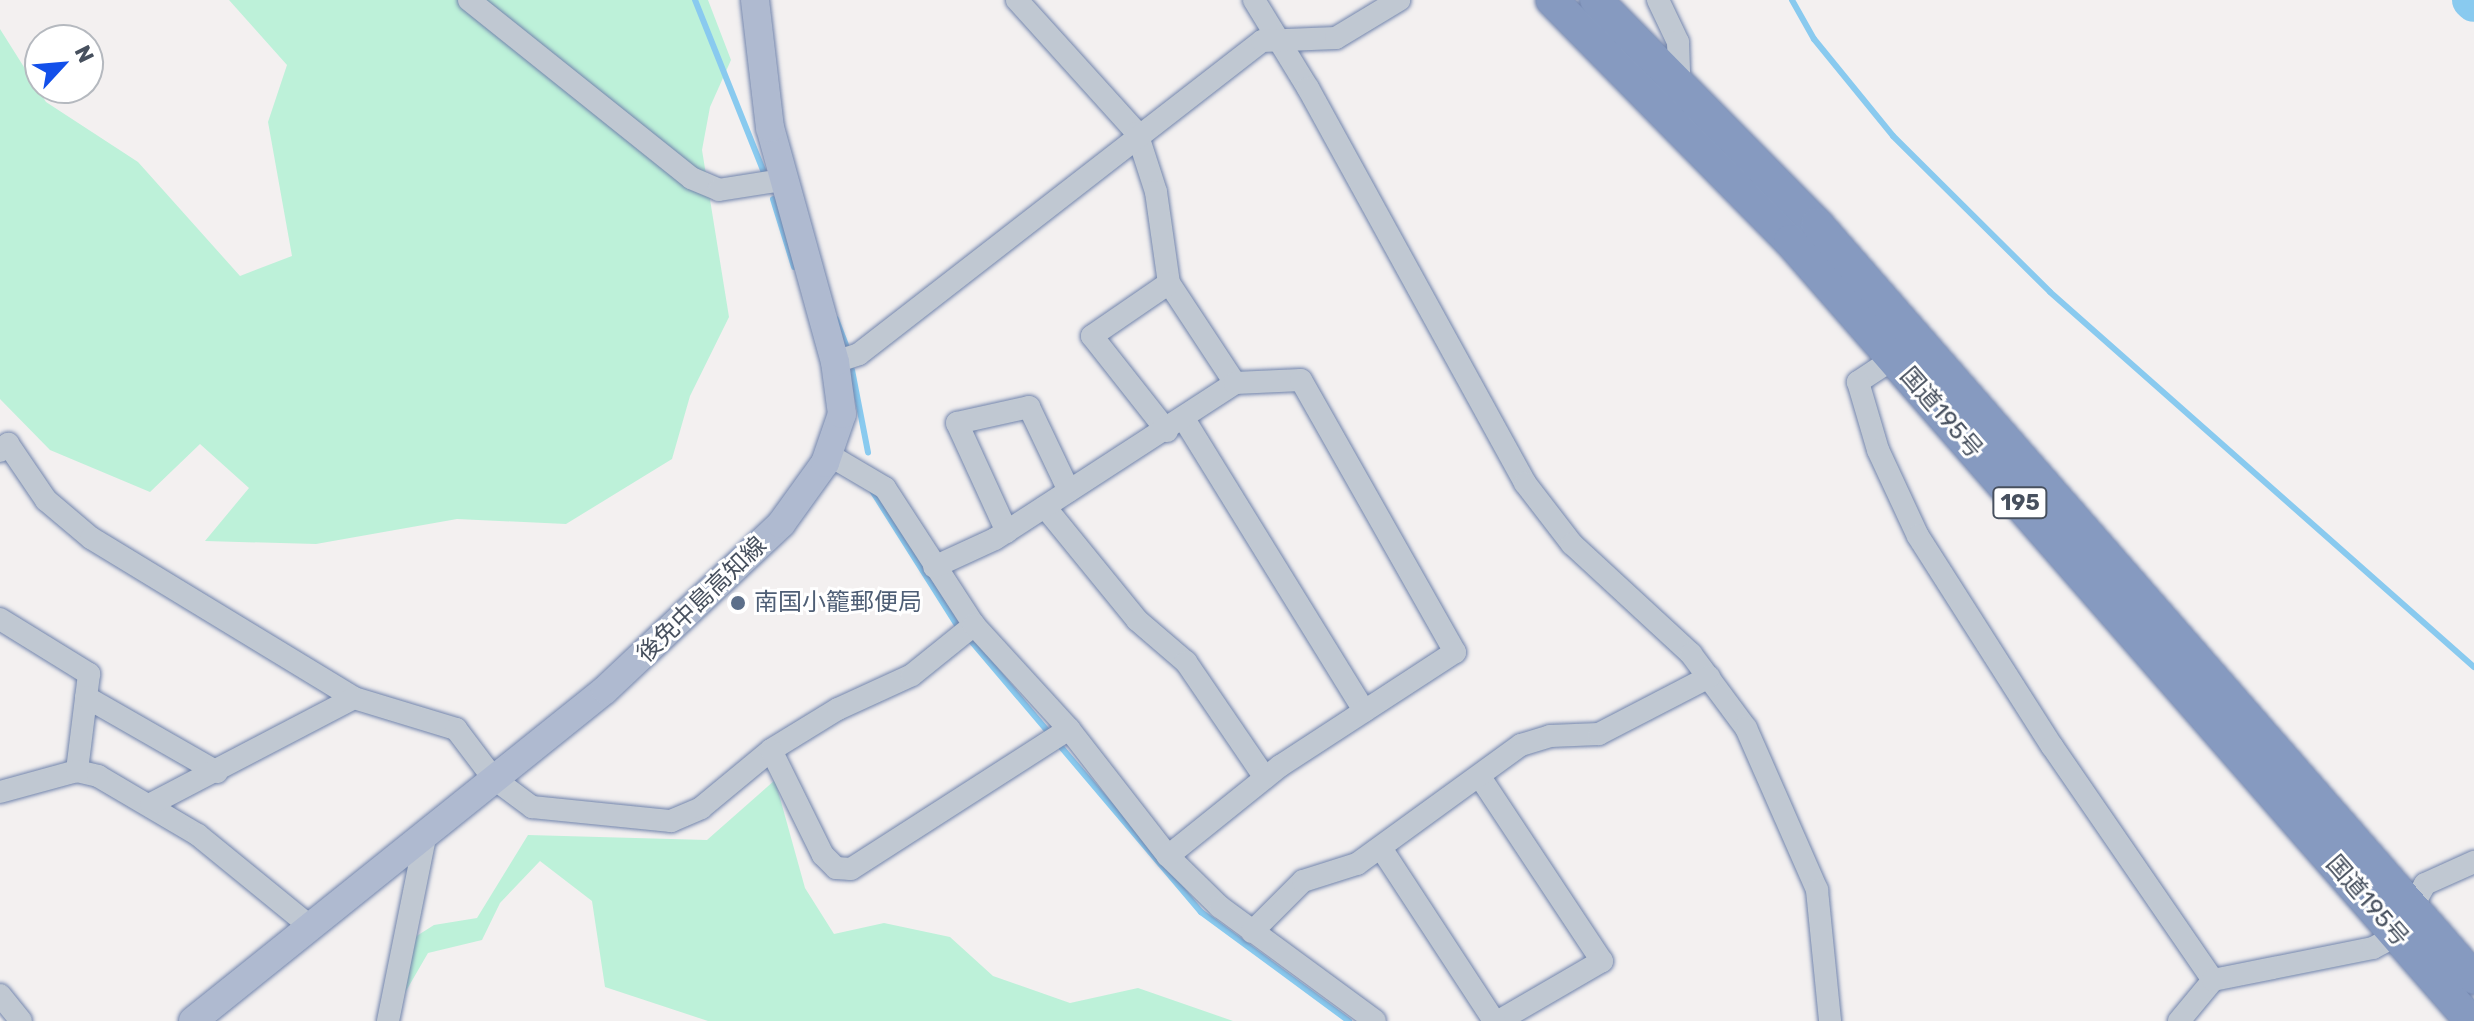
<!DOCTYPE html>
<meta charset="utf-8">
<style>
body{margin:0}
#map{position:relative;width:2474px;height:1021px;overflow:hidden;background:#f3f0f0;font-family:Rubik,"Noto Sans JP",sans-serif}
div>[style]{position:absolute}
.green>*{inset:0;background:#bdf1d9}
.stream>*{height:6px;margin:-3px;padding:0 3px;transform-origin:3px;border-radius:3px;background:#89caef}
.river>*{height:38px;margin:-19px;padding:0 19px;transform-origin:19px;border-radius:19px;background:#89caef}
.roads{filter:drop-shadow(0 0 2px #7184ac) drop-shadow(0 0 2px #7184ac)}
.minor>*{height:22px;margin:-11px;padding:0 11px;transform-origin:11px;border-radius:11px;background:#c0c8d2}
.major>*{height:28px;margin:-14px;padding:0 14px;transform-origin:14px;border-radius:14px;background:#afbad0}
.highway>*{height:32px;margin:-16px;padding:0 16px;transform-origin:16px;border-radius:16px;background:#869ac0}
.dots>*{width:22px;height:22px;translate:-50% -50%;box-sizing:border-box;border:4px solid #fff;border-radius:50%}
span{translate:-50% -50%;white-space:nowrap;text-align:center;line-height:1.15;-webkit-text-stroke:6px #fff;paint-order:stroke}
.shield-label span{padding:2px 6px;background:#fff;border:2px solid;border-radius:6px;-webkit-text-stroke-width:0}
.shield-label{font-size:22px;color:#47505e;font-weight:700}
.street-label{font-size:24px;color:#47505e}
.service-label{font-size:24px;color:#4e5e75}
.left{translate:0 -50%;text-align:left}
.north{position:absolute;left:24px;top:24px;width:80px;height:80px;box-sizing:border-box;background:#fff;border:2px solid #b5b9bf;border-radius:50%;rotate:64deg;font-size:22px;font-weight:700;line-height:32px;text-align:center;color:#47505e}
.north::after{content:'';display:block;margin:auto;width:28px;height:36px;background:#1350ea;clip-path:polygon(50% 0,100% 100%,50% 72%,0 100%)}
</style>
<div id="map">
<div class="green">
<i style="clip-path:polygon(229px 0,708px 0,731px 60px,710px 107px,702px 150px,729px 317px,690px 396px,672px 459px,566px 524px,457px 519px,316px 544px,205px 541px,249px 488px,200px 444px,150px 492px,50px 450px,0 399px,0 29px,46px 102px,138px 162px,240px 276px,292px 256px,268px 122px,287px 65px)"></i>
<i style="clip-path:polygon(775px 780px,805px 888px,834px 934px,884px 923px,950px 937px,993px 976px,1070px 1003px,1138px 988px,1233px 1021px,708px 1021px,605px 987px,592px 901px,540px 861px,500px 903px,482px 940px,428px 953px,395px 1010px,415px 937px,434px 925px,477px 918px,528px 835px,707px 840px)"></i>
</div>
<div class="stream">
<i style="left:695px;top:0;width:188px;rotate:68.2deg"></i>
<i style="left:1792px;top:0;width:45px;rotate:60.6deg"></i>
<i style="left:1814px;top:39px;width:125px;rotate:50.8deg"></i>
<i style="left:1893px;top:136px;width:221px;rotate:44.8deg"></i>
<i style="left:2050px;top:292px;width:566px;rotate:41.49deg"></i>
<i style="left:773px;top:199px;width:71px;rotate:72.8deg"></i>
<i style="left:836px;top:319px;width:33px;rotate:69deg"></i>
<i style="left:852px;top:370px;width:84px;rotate:79deg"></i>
<i style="left:871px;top:489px;width:161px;rotate:57.7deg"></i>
<i style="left:972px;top:642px;width:354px;rotate:49.7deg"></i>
<i style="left:1201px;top:912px;width:184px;rotate:36.4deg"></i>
</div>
<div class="river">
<i style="left:2471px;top:0;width:4px;rotate:45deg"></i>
</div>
<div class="roads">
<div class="minor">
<i style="left:469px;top:0;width:285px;rotate:38.7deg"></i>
<i style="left:691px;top:178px;width:30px;rotate:23deg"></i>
<i style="left:719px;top:190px;width:65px;rotate:-8.9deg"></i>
<i style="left:1017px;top:0;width:179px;rotate:47.9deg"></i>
<i style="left:1137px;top:133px;width:62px;rotate:72.1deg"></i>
<i style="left:1156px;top:192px;width:92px;rotate:81.9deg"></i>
<i style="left:1169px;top:283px;width:120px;rotate:56.6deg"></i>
<i style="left:1254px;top:0;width:103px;rotate:58.5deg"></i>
<i style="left:1308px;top:88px;width:451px;rotate:61.2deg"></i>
<i style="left:1525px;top:483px;width:77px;rotate:52.4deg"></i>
<i style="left:1572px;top:544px;width:162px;rotate:42.7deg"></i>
<i style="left:1691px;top:654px;width:92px;rotate:53.4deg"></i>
<i style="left:1746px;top:728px;width:177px;rotate:66.3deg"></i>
<i style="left:1817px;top:890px;width:132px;rotate:84.3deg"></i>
<i style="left:1658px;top:0;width:47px;rotate:64.5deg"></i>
<i style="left:1678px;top:42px;width:38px;rotate:88deg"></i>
<i style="left:1902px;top:353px;width:53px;rotate:146.6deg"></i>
<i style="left:1858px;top:382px;width:71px;rotate:73.6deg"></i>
<i style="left:1878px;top:450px;width:95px;rotate:65.1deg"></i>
<i style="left:1918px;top:536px;width:249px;rotate:57.5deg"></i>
<i style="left:2052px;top:746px;width:284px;rotate:55.5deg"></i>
<i style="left:835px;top:362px;width:25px;rotate:-18deg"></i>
<i style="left:859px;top:354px;width:510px;rotate:-37.84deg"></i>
<i style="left:1262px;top:41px;width:74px;rotate:-2.3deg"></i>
<i style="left:1336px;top:38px;width:74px;rotate:-31.1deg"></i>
<i style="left:1184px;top:419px;width:343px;rotate:58.3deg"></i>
<i style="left:1167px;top:431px;width:121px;rotate:-128.3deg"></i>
<i style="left:1092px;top:336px;width:93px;rotate:-34.5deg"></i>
<i style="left:0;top:451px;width:11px;rotate:-41deg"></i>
<i style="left:8px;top:444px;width:68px;rotate:55.8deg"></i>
<i style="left:46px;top:500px;width:59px;rotate:40.2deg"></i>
<i style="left:91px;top:538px;width:308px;rotate:31.3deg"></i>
<i style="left:354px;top:698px;width:107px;rotate:16.9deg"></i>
<i style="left:456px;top:729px;width:61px;rotate:52.9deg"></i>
<i style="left:493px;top:778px;width:49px;rotate:36.6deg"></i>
<i style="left:532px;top:807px;width:140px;rotate:5.8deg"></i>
<i style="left:671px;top:821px;width:33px;rotate:-23deg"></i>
<i style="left:701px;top:808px;width:91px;rotate:-39.6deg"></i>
<i style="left:771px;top:750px;width:79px;rotate:-31.5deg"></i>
<i style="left:838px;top:709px;width:81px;rotate:-24.7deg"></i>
<i style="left:912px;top:675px;width:80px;rotate:-38.9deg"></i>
<i style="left:829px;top:455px;width:65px;rotate:30.5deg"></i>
<i style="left:885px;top:488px;width:163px;rotate:57deg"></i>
<i style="left:974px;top:625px;width:141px;rotate:47.6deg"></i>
<i style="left:1069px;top:729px;width:161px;rotate:52.1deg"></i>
<i style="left:1168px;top:856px;width:73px;rotate:44.4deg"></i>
<i style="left:1220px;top:907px;width:192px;rotate:36.3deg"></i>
<i style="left:1045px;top:507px;width:146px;rotate:50.8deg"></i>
<i style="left:1137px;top:620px;width:65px;rotate:40.6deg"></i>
<i style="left:1186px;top:662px;width:140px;rotate:55.7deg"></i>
<i style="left:1007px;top:532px;width:120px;rotate:-114.6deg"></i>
<i style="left:957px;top:423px;width:74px;rotate:-12.5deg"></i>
<i style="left:1029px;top:407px;width:93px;rotate:64.5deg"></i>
<i style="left:934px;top:567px;width:67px;rotate:-24.7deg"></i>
<i style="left:995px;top:539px;width:286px;rotate:-33deg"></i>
<i style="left:1235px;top:383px;width:66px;rotate:-2.6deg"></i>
<i style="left:1301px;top:380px;width:313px;rotate:60.5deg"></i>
<i style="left:1455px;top:652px;width:209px;rotate:146.9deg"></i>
<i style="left:1280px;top:766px;width:144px;rotate:141.2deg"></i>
<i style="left:0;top:619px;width:105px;rotate:31.7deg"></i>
<i style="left:89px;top:674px;width:98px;rotate:97.1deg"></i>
<i style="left:86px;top:697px;width:151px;rotate:29.8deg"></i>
<i style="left:771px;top:750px;width:117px;rotate:63.7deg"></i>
<i style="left:823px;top:855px;width:18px;rotate:45deg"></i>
<i style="left:836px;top:868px;width:15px;rotate:4deg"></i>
<i style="left:851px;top:869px;width:259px;rotate:-32.7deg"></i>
<i style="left:1480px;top:777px;width:221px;rotate:56.5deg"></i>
<i style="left:1602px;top:961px;width:119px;rotate:149.8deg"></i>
<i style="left:0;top:792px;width:80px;rotate:-15.3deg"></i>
<i style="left:77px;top:771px;width:22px;rotate:13deg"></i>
<i style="left:98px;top:776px;width:116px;rotate:30.5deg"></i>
<i style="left:198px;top:835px;width:146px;rotate:39.2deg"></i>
<i style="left:151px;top:804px;width:229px;rotate:-27.6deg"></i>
<i style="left:1381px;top:848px;width:207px;rotate:56.8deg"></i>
<i style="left:1252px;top:932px;width:72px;rotate:-45deg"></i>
<i style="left:1303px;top:881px;width:57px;rotate:-17.5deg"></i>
<i style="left:1357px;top:864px;width:203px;rotate:-36deg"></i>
<i style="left:1521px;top:745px;width:30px;rotate:-17deg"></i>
<i style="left:1550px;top:736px;width:49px;rotate:-2.3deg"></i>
<i style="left:1599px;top:734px;width:124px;rotate:-27.4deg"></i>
<i style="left:0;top:995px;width:33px;rotate:51deg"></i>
<i style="left:388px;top:1021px;width:193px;rotate:-78.6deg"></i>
<i style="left:2179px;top:1021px;width:53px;rotate:-50.3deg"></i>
<i style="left:2213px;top:980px;width:163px;rotate:-11.3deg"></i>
<i style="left:2373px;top:948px;width:27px;rotate:-28deg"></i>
<i style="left:2397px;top:935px;width:58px;rotate:-61.2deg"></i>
<i style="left:2425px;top:884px;width:54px;rotate:-24.2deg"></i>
</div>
<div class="major">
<i style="left:193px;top:1021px;width:528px;rotate:-38.78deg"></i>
<i style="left:605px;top:690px;width:242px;rotate:-43.3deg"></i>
<i style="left:781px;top:524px;width:75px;rotate:-54.2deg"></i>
<i style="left:825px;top:463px;width:52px;rotate:-70.9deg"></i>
<i style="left:842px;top:414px;width:52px;rotate:-97.7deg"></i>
<i style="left:835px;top:362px;width:243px;rotate:-105.5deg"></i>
<i style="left:770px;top:128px;width:129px;rotate:-96.7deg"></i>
</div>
<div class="highway">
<i style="left:1552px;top:0;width:339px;rotate:45.4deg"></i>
<i style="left:1790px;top:241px;width:1035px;rotate:48.88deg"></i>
<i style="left:1596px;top:0;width:315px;rotate:45.4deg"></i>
<i style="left:1817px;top:224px;width:1000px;rotate:48.93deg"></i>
</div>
</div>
<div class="dots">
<i style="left:738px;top:603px;background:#5c6f8a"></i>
</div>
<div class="shield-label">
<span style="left:2020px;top:503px">195</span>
</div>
<div class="street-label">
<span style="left:1941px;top:413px;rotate:49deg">国道195号</span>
<span style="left:702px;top:600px;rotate:-44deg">後免中島高知線</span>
<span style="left:2367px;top:901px;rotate:49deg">国道195号</span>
</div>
<div class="service-label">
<span class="left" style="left:754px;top:603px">南国小籠郵便局</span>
</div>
<div class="north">N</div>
</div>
